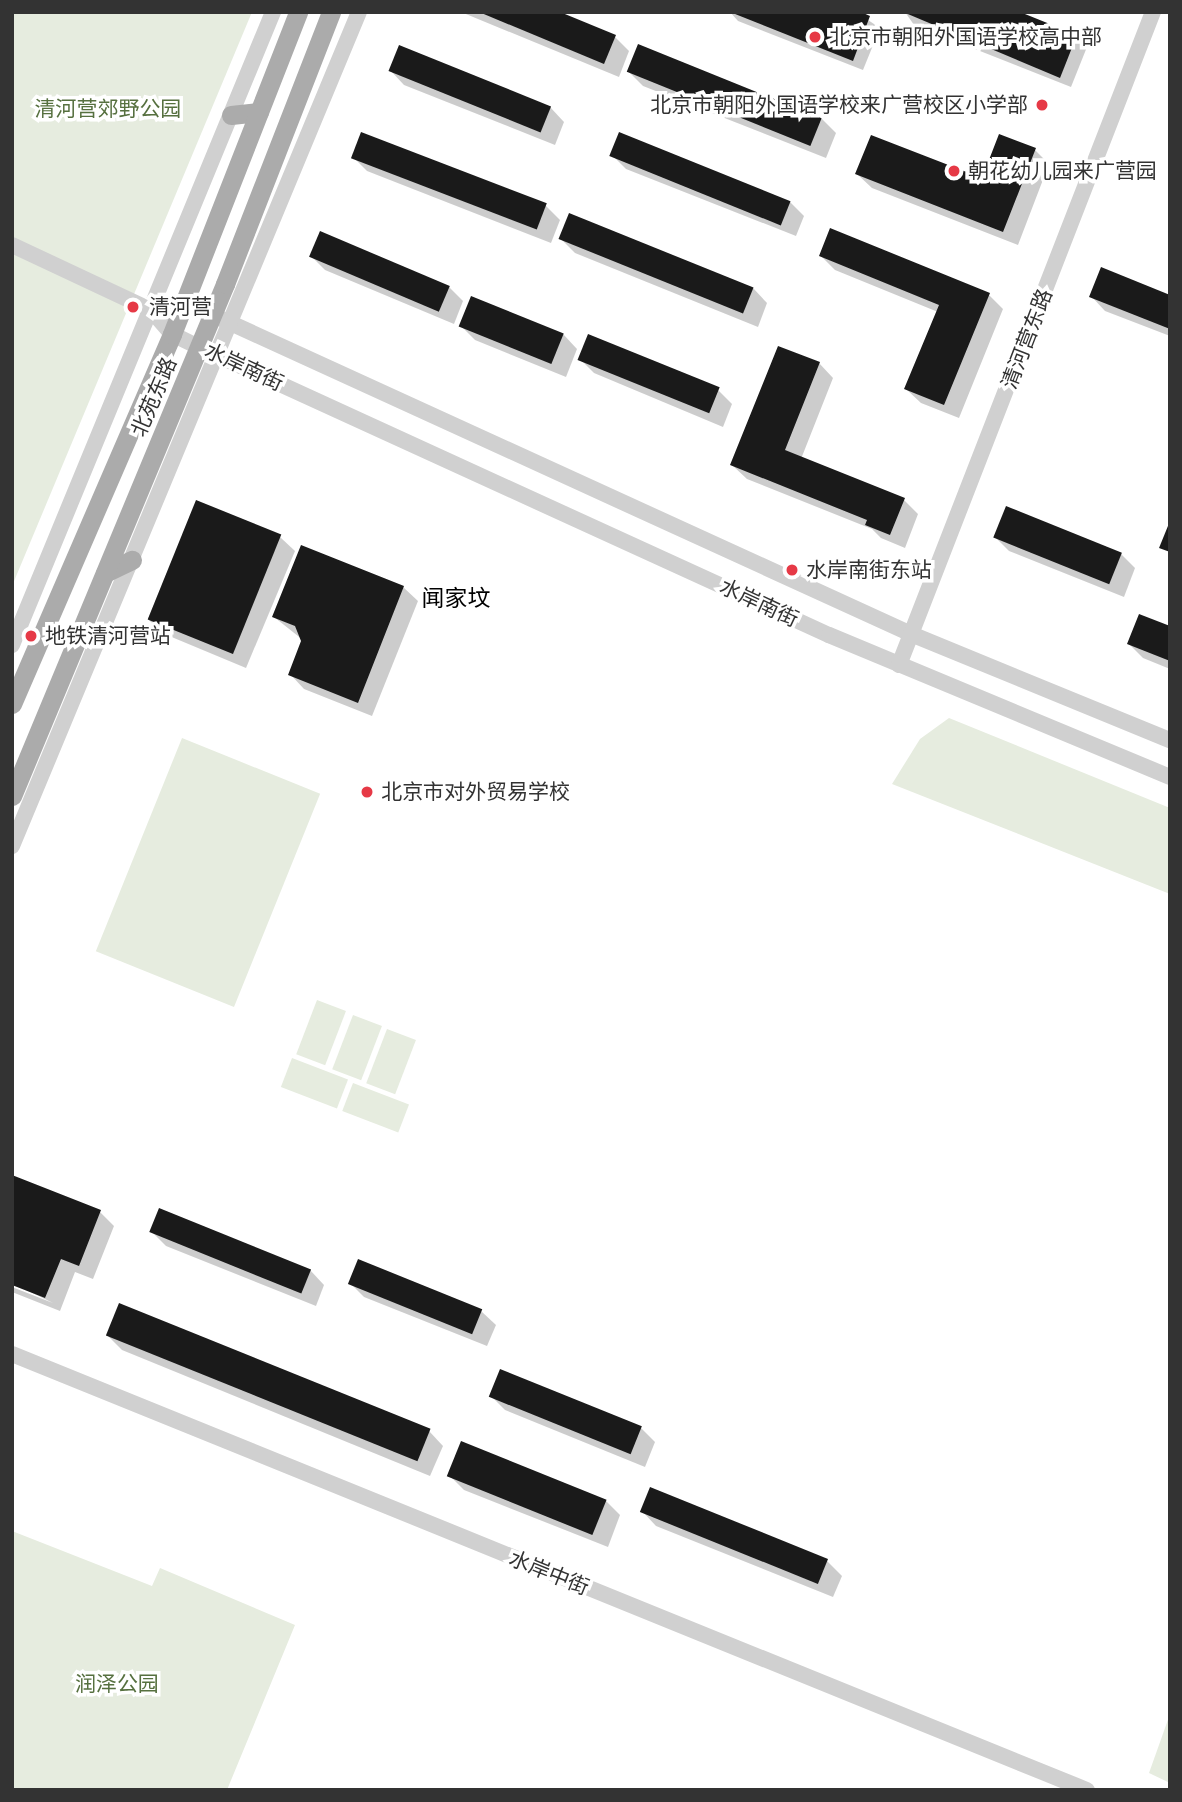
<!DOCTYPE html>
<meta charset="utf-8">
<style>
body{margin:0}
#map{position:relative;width:1182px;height:1802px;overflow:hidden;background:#fff;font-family:"Roboto Condensed","Noto Sans SC",sans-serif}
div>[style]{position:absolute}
.green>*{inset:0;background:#e6ecdf;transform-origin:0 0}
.shadow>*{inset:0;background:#0003}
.building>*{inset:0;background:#1a1a1a;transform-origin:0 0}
.minor>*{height:16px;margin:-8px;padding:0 8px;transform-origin:8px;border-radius:8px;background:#d0d0d0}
.major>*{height:19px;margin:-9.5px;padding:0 9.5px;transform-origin:9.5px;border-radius:9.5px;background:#ababab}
.dots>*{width:19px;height:19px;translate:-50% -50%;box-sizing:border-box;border:4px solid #fff;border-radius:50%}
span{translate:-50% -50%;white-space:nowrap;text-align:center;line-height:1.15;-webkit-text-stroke:7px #fff;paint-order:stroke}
.poi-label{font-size:21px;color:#333}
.left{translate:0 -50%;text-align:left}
.right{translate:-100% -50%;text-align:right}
.park-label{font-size:21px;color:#56703f}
.street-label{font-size:21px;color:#333}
.neighbourhood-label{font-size:23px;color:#000}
.frame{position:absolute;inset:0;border:14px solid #333;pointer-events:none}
</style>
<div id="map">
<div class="green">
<i style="clip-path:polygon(12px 12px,252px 12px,12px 586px)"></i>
<i style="clip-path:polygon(949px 718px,1170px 808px,1170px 894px,892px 784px,920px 739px)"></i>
<i style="left:182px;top:738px;width:149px;height:230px;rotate:22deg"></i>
<i style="left:317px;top:1000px;width:31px;height:58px;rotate:21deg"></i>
<i style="left:353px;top:1015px;width:31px;height:58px;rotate:21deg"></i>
<i style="left:387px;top:1029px;width:31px;height:58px;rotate:21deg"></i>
<i style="left:292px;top:1058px;width:60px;height:31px;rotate:21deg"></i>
<i style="left:353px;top:1083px;width:60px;height:30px;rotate:21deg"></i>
<i style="clip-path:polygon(12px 1531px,152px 1586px,160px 1568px,295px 1625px,227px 1790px,12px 1790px)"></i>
<i style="clip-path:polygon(1170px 1714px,1170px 1783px,1149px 1773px)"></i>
</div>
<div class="shadow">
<i style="clip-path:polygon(461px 12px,555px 12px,615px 37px,629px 51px,619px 77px)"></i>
<i style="clip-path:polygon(730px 12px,856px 12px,880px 28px,863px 70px,738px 21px)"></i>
<i style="clip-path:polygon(905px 12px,1076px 36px,1087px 47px,1071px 87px,914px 25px)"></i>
<i style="clip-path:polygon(639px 46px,822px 119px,836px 133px,826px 158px,643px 86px,628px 71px)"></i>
<i style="clip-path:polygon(390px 70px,550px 107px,564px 122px,555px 145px,404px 85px)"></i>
<i style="clip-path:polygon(1035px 150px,1049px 164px,1018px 245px,872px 188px,857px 174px,983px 181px)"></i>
<i style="clip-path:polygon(612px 155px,790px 202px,804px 216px,796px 236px,626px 169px)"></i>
<i style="clip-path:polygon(353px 157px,546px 206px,560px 220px,551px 243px,367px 171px)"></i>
<i style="clip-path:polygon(561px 239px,753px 288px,767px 303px,758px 327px,575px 253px)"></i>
<i style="clip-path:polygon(311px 256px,449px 287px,463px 301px,454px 324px,325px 270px)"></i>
<i style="clip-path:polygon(821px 256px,989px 295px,1003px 309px,959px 418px,921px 403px,906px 389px,938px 312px,835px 270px)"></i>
<i style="clip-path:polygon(1091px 296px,1170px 297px,1170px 336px,1105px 311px)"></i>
<i style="clip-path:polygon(461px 326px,563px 334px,577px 349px,566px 377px,475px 340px)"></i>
<i style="clip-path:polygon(580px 359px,718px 390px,732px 404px,723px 427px,594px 373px)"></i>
<i style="clip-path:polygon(819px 363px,833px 378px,801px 459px,904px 500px,918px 514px,905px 548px,881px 538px,872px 529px,747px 479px,732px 465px)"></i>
<i style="clip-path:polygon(196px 502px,280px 537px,295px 551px,246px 668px,162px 633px,148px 619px)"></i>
<i style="clip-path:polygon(995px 537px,1121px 554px,1135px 568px,1124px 597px,1009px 551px)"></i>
<i style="clip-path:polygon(403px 587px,418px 601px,372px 716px,304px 689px,290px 674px,303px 640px,274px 617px)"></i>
<i style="clip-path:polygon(1170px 628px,1170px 669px,1143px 658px,1129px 644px)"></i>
<i style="clip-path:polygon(100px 1212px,114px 1226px,93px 1279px,75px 1272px,60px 1311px,12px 1292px,12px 1287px,53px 1303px,12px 1283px)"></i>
<i style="clip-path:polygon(152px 1232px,310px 1270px,324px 1285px,316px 1306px,166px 1246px)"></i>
<i style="clip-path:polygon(350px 1283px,481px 1311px,496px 1325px,487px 1346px,364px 1297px)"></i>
<i style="clip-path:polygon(108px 1336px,429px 1431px,443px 1446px,430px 1476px,122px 1350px)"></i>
<i style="clip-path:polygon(491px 1396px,641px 1428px,655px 1442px,645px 1467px,505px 1410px)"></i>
<i style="clip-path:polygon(449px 1475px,606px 1501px,620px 1515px,608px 1547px,464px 1490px)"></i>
<i style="clip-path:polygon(642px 1511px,827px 1561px,842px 1576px,833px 1597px,656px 1526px)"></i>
</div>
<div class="building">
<i style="clip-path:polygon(479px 12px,560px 12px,616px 35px,604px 64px)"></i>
<i style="clip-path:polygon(730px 12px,861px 12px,870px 16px,853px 61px)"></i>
<i style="clip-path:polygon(903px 12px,1020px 12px,1077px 35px,1060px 78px)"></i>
<i style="left:638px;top:44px;width:198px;height:30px;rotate:22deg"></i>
<i style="left:399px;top:45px;width:164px;height:28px;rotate:22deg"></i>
<i style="left:361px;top:132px;width:199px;height:28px;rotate:21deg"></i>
<i style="left:619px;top:132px;width:185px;height:26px;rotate:22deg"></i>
<i style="clip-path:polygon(999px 134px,1036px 148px,1003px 232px,855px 174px,871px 135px,982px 178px)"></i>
<i style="left:569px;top:213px;width:199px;height:28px;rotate:22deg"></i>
<i style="clip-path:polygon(830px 228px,990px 293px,944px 405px,904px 389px,939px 305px,819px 256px)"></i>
<i style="left:320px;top:231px;width:141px;height:28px;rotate:23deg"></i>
<i style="clip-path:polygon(1101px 267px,1170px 295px,1170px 329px,1089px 297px)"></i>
<i style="left:471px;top:296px;width:100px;height:33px;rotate:22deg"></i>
<i style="left:588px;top:334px;width:142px;height:28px;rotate:22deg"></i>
<i style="clip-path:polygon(778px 346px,820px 362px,785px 450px,905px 498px,890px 535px,865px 525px,867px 520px,730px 465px)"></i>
<i style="left:196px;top:500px;width:92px;height:129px;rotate:22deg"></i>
<i style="left:1006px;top:506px;width:125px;height:34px;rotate:22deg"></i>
<i style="clip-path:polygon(1170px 521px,1170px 552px,1159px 548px)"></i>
<i style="clip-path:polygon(301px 545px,404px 586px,358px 703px,288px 675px,301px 641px,295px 626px,272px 617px)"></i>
<i style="clip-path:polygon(1139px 614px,1170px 626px,1170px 661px,1127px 644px)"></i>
<i style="clip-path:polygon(12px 1175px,101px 1210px,79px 1266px,61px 1259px,45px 1298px,12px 1285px)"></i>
<i style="left:159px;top:1208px;width:164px;height:26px;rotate:22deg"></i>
<i style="left:358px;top:1259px;width:134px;height:27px;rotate:22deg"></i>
<i style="left:119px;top:1303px;width:336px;height:35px;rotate:22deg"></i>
<i style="left:500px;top:1369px;width:153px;height:30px;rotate:22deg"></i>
<i style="left:461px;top:1441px;width:157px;height:38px;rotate:22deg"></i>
<i style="left:650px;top:1487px;width:192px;height:27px;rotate:22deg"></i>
</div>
<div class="minor">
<i style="left:12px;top:245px;width:153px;rotate:25.1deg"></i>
<i style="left:151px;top:310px;width:32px;rotate:49deg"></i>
<i style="left:172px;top:334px;width:30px;rotate:26deg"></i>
<i style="left:199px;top:347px;width:693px;rotate:24.57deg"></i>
<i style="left:829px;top:635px;width:369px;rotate:22.6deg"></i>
<i style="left:151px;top:310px;width:34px;rotate:-12deg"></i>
<i style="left:184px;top:303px;width:31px;rotate:22deg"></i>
<i style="left:213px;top:315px;width:767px;rotate:24.56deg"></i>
<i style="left:911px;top:634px;width:280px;rotate:22.3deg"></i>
<i style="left:12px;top:645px;width:685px;rotate:-67.59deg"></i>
<i style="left:899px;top:665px;width:701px;rotate:-68.75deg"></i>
<i style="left:12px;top:846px;width:903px;rotate:-67.41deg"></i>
<i style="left:12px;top:1354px;width:1160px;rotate:22.08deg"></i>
</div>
<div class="major">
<i style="left:231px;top:115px;width:28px;rotate:-6deg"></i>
<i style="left:105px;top:573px;width:30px;rotate:-26deg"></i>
<i style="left:12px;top:704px;width:403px;rotate:-66.6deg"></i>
<i style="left:172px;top:334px;width:346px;rotate:-68.6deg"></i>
<i style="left:12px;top:796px;width:555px;rotate:-67.41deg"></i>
<i style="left:225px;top:284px;width:292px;rotate:-68.7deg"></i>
</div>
<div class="dots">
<i style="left:815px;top:37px;background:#e63946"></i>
<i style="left:1042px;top:105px;background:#e63946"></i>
<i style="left:954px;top:171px;background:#e63946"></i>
<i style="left:133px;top:307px;background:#e63946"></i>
<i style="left:792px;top:570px;background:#e63946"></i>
<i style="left:31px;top:636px;background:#e63946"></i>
<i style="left:367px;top:792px;background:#e63946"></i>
</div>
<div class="poi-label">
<span class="left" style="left:829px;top:37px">北京市朝阳外国语学校高中部</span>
<span class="right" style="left:1028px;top:105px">北京市朝阳外国语学校来广营校区小学部</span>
<span class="left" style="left:968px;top:171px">朝花幼儿园来广营园</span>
<span class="left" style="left:149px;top:307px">清河营</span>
<span class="left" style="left:806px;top:570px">水岸南街东站</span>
<span class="left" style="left:45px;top:636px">地铁清河营站</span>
<span class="left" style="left:381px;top:792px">北京市对外贸易学校</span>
</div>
<div class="park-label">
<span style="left:108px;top:109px">清河营郊野公园</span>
<span style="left:117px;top:1684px">润泽公园</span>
</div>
<div class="street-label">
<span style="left:1027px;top:339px;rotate:-69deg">清河营东路</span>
<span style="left:244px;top:367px;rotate:25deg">水岸南街</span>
<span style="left:154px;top:397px;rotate:-67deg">北苑东路</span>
<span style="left:759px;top:603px;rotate:25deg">水岸南街</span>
<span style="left:549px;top:1573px;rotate:22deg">水岸中街</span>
</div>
<div class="neighbourhood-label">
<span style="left:456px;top:599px">闻家坟</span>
</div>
<div class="frame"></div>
</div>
